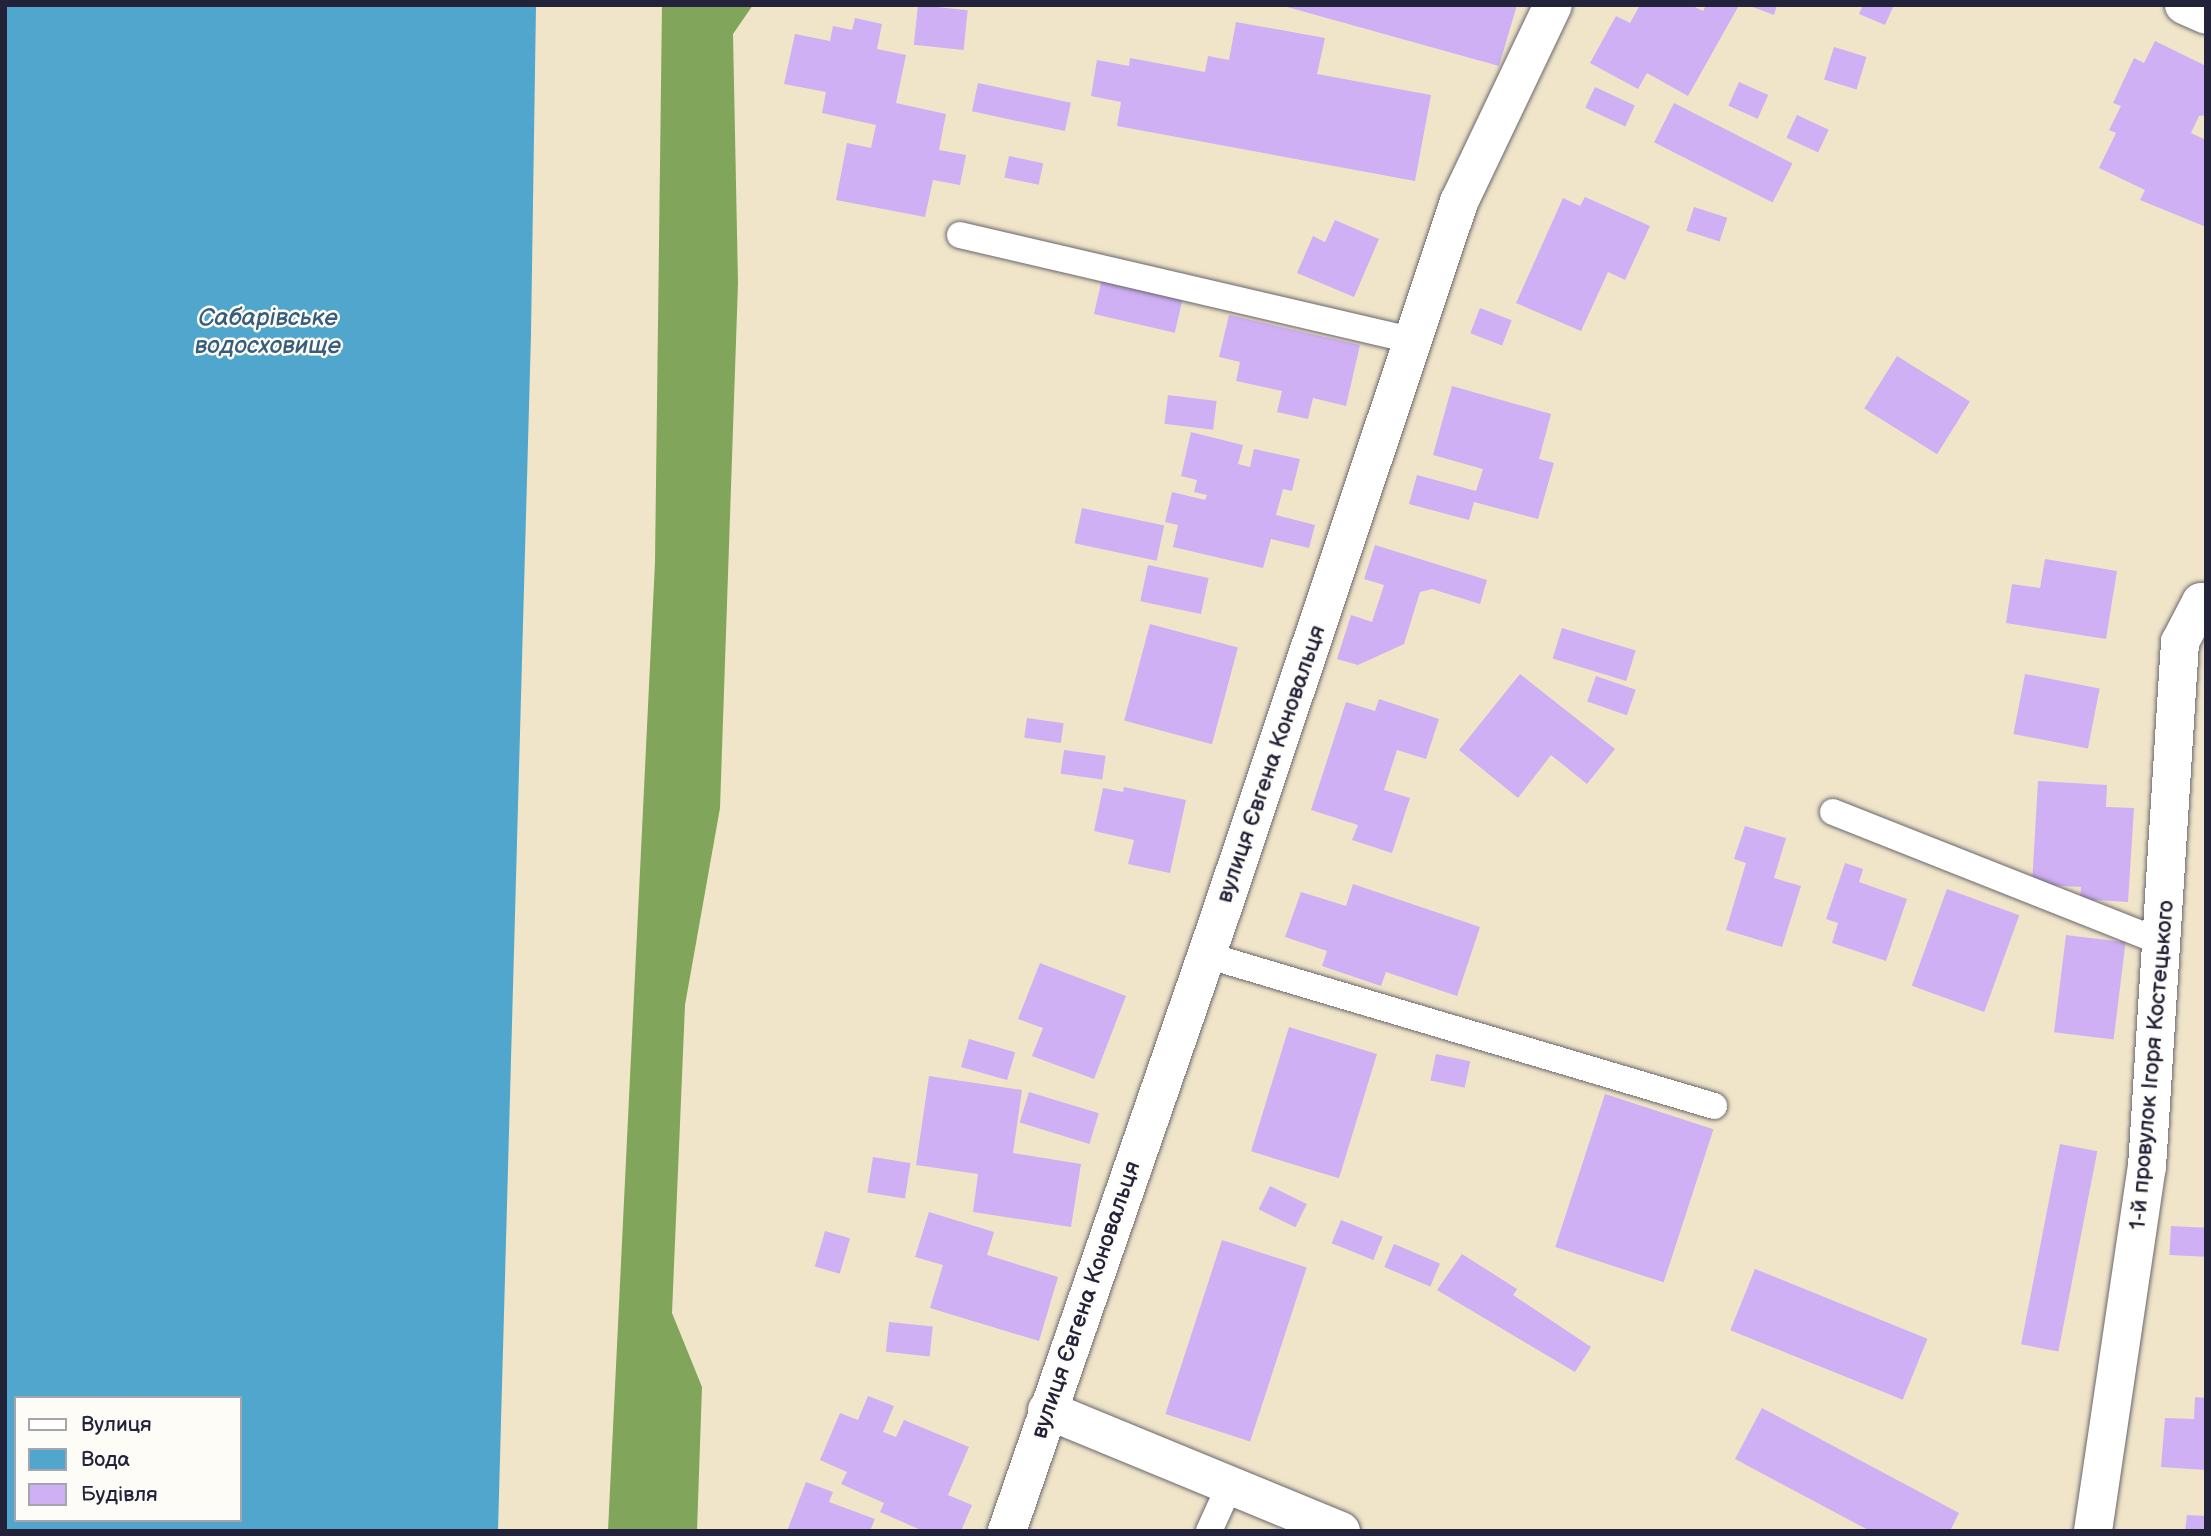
<!DOCTYPE html>
<meta charset="utf-8">
<style>
body{margin:0}
#map{position:relative;width:2211px;height:1536px;overflow:hidden;background:#f0e5c9;font-family:"Balsamiq Sans",sans-serif}
div>[style]{position:absolute}
.forest>*{inset:0;background:#80a55b}
.water>*{inset:0;background:#50a6cc}
.building>*{inset:0;background:#cfb0f4;transform-origin:0 0}
.roads{filter:drop-shadow(0 0 2px #6a666d) drop-shadow(0 0 2px #6a666d)}
.lane>*{height:26px;margin:-13px;padding:0 13px;transform-origin:13px;border-radius:13px;background:#fff}
.street>*{height:38px;margin:-19px;padding:0 19px;transform-origin:19px;border-radius:19px;background:#fff}
.secondary>*{height:38px;margin:-19px;padding:0 19px;transform-origin:19px;border-radius:19px;background:#fff}
span{translate:-50% -50%;white-space:nowrap;text-align:center;line-height:1.15;-webkit-text-stroke:5px #fdfcf7;paint-order:stroke}
.street-label{font-size:23px;color:#22223b}
.water-label{font-size:24px;color:#375d7c;font-style:italic}
.frame{position:absolute;inset:0;border:7px solid #22223b;pointer-events:none}
.legend{position:absolute;left:14px;top:1396px;width:228px;height:126px;box-sizing:border-box;background:#fdfcf7;border:2px solid #a5a5ac;margin:0;padding:9px 12px;list-style:none;font-size:21px;color:#22223b}
.legend li{display:flex;align-items:center;gap:14px;height:35px}
.legend b{width:35px;border:2px solid #a5a5ac}
</style>
<div id="map">
<div class="forest">
<i style="clip-path:polygon(662px 5px,753px 5px,733px 34px,738px 283px,720px 808px,685px 1005px,672px 1313px,702px 1387px,697px 1531px,608px 1531px,655px 562px)"></i>
</div>
<div class="water">
<i style="clip-path:polygon(evenodd,5px 5px,536px 5px,531px 334px,498px 1531px,5px 1531px,5px 5px,16px 1398px,240px 1398px,240px 1520px,16px 1520px,16px 1398px)"></i>
</div>
<div class="building">
<i style="left:918px;top:5px;width:50px;height:40px;rotate:6deg"></i>
<i style="clip-path:polygon(1280px 5px,1517px 5px,1499px 66px)"></i>
<i style="clip-path:polygon(1640px 5px,1691px 5px,1703px 11px,1706px 5px,1738px 7px,1688px 96px,1647px 73px,1638px 89px,1590px 63px,1616px 16px,1630px 23px)"></i>
<i style="clip-path:polygon(1747px 5px,1777px 5px,1774px 15px)"></i>
<i style="clip-path:polygon(1863px 5px,1894px 5px,1885px 25px,1859px 14px)"></i>
<i style="clip-path:polygon(855px 18px,882px 24px,877px 49px,906px 55px,896px 103px,946px 114px,939px 150px,966px 155px,960px 185px,933px 180px,925px 217px,836px 200px,847px 143px,871px 148px,876px 125px,822px 113px,826px 92px,784px 84px,795px 34px,830px 41px,833px 26px,852px 30px)"></i>
<i style="clip-path:polygon(1236px 22px,1325px 38px,1317px 74px,1431px 95px,1415px 181px,1117px 126px,1121px 102px,1091px 96px,1097px 60px,1129px 66px,1130px 58px,1205px 72px,1208px 56px,1229px 60px)"></i>
<i style="clip-path:polygon(2155px 41px,2206px 66px,2206px 115px,2199px 116px,2191px 133px,2206px 140px,2206px 227px,2140px 200px,2145px 190px,2099px 168px,2116px 133px,2109px 130px,2121px 106px,2113px 103px,2134px 58px,2144px 63px)"></i>
<i style="left:1834px;top:47px;width:34px;height:34px;rotate:17deg"></i>
<i style="left:1739px;top:82px;width:32px;height:26px;rotate:24deg"></i>
<i style="left:978px;top:83px;width:95px;height:29px;rotate:12deg"></i>
<i style="left:1595px;top:87px;width:44px;height:23px;rotate:25deg"></i>
<i style="left:1674px;top:103px;width:133px;height:44px;rotate:27deg"></i>
<i style="left:1797px;top:115px;width:35px;height:25px;rotate:25deg"></i>
<i style="left:1009px;top:156px;width:35px;height:22px;rotate:12deg"></i>
<i style="clip-path:polygon(1585px 197px,1650px 226px,1625px 280px,1608px 272px,1581px 331px,1516px 303px,1563px 198px,1580px 206px)"></i>
<i style="left:1694px;top:207px;width:35px;height:25px;rotate:18deg"></i>
<i style="clip-path:polygon(1335px 220px,1379px 239px,1354px 297px,1297px 273px,1313px 236px,1325px 242px)"></i>
<i style="left:1102px;top:279px;width:83px;height:36px;rotate:13deg"></i>
<i style="left:1480px;top:308px;width:34px;height:27px;rotate:21deg"></i>
<i style="clip-path:polygon(1229px 315px,1360px 345px,1346px 406px,1313px 398px,1308px 419px,1277px 412px,1282px 391px,1236px 381px,1240px 362px,1219px 357px)"></i>
<i style="left:1897px;top:356px;width:86px;height:62px;rotate:32deg"></i>
<i style="clip-path:polygon(1452px 386px,1551px 414px,1539px 459px,1554px 463px,1538px 519px,1474px 502px,1469px 520px,1409px 504px,1417px 475px,1476px 491px,1483px 469px,1433px 455px)"></i>
<i style="left:1168px;top:395px;width:49px;height:29px;rotate:7deg"></i>
<i style="clip-path:polygon(1191px 432px,1243px 445px,1238px 464px,1250px 467px,1254px 449px,1300px 459px,1292px 491px,1283px 489px,1276px 515px,1315px 525px,1309px 548px,1271px 539px,1263px 568px,1173px 547px,1178px 525px,1165px 522px,1172px 492px,1205px 500px,1207px 495px,1194px 492px,1197px 480px,1181px 476px)"></i>
<i style="left:1082px;top:508px;width:84px;height:36px;rotate:12deg"></i>
<i style="clip-path:polygon(1375px 545px,1487px 580px,1480px 604px,1432px 589px,1420px 592px,1404px 644px,1358px 665px,1337px 659px,1351px 615px,1372px 622px,1384px 585px,1364px 579px)"></i>
<i style="clip-path:polygon(2045px 559px,2117px 571px,2106px 639px,2006px 623px,2012px 584px,2040px 588px)"></i>
<i style="left:1148px;top:565px;width:62px;height:37px;rotate:12deg"></i>
<i style="left:1150px;top:624px;width:91px;height:100px;rotate:15deg"></i>
<i style="left:1562px;top:628px;width:77px;height:32px;rotate:17deg"></i>
<i style="clip-path:polygon(1520px 674px,1615px 749px,1587px 784px,1551px 755px,1518px 798px,1459px 750px)"></i>
<i style="left:2025px;top:674px;width:76px;height:61px;rotate:11deg"></i>
<i style="left:1596px;top:676px;width:42px;height:27px;rotate:19deg"></i>
<i style="clip-path:polygon(1379px 699px,1439px 719px,1426px 759px,1397px 750px,1384px 790px,1410px 798px,1392px 853px,1352px 840px,1358px 825px,1311px 810px,1346px 702px,1375px 711px)"></i>
<i style="left:1027px;top:718px;width:37px;height:20px;rotate:8deg"></i>
<i style="left:1064px;top:750px;width:42px;height:24px;rotate:8deg"></i>
<i style="clip-path:polygon(2038px 781px,2107px 785px,2106px 807px,2134px 808px,2128px 902px,2080px 899px,2081px 887px,2032px 884px)"></i>
<i style="clip-path:polygon(1124px 787px,1186px 800px,1170px 873px,1128px 864px,1134px 840px,1094px 831px,1103px 788px,1123px 792px)"></i>
<i style="clip-path:polygon(1745px 826px,1786px 838px,1774px 878px,1801px 886px,1782px 947px,1726px 930px,1746px 863px,1734px 859px)"></i>
<i style="clip-path:polygon(1845px 863px,1863px 869px,1859px 882px,1907px 899px,1886px 961px,1832px 943px,1838px 923px,1826px 919px)"></i>
<i style="clip-path:polygon(1353px 884px,1480px 927px,1457px 996px,1386px 972px,1381px 986px,1322px 966px,1327px 951px,1285px 937px,1301px 892px,1346px 906px)"></i>
<i style="left:1947px;top:889px;width:77px;height:103px;rotate:20deg"></i>
<i style="left:2066px;top:935px;width:60px;height:98px;rotate:7deg"></i>
<i style="clip-path:polygon(1040px 963px,1126px 996px,1094px 1079px,1032px 1056px,1043px 1028px,1018px 1019px)"></i>
<i style="left:1289px;top:1027px;width:92px;height:130px;rotate:17deg"></i>
<i style="left:969px;top:1039px;width:48px;height:29px;rotate:16deg"></i>
<i style="left:1436px;top:1054px;width:35px;height:27px;rotate:12deg"></i>
<i style="clip-path:polygon(929px 1076px,1022px 1090px,1013px 1153px,1081px 1164px,1071px 1227px,973px 1212px,978px 1174px,916px 1165px)"></i>
<i style="left:1029px;top:1092px;width:73px;height:32px;rotate:17deg"></i>
<i style="left:1605px;top:1094px;width:114px;height:161px;rotate:18deg"></i>
<i style="left:2060px;top:1144px;width:38px;height:204px;rotate:11deg"></i>
<i style="left:873px;top:1157px;width:38px;height:36px;rotate:9deg"></i>
<i style="left:1270px;top:1186px;width:41px;height:26px;rotate:26deg"></i>
<i style="clip-path:polygon(929px 1212px,994px 1232px,987px 1255px,1058px 1277px,1039px 1341px,930px 1308px,943px 1265px,915px 1257px)"></i>
<i style="left:1341px;top:1220px;width:45px;height:25px;rotate:22deg"></i>
<i style="left:2171px;top:1226px;width:35px;height:29px;rotate:3deg"></i>
<i style="left:825px;top:1231px;width:26px;height:37px;rotate:16deg"></i>
<i style="left:1222px;top:1240px;width:89px;height:183px;rotate:18deg"></i>
<i style="left:1394px;top:1244px;width:50px;height:25px;rotate:23deg"></i>
<i style="clip-path:polygon(1462px 1254px,1517px 1289px,1513px 1295px,1591px 1347px,1575px 1372px,1437px 1290px)"></i>
<i style="left:1755px;top:1269px;width:186px;height:66px;rotate:22deg"></i>
<i style="left:889px;top:1322px;width:44px;height:30px;rotate:6deg"></i>
<i style="clip-path:polygon(868px 1396px,894px 1406px,883px 1432px,896px 1437px,904px 1420px,969px 1447px,948px 1495px,972px 1505px,961px 1531px,923px 1531px,880px 1512px,884px 1503px,841px 1484px,847px 1472px,820px 1460px,840px 1413px,858px 1420px)"></i>
<i style="clip-path:polygon(2195px 1397px,2206px 1398px,2206px 1470px,2161px 1467px,2165px 1418px,2194px 1419px)"></i>
<i style="clip-path:polygon(1762px 1408px,1959px 1513px,1950px 1531px,1870px 1531px,1735px 1459px)"></i>
<i style="clip-path:polygon(806px 1482px,833px 1492px,829px 1502px,875px 1519px,870px 1531px,787px 1531px)"></i>
<i style="clip-path:polygon(2187px 1515px,2206px 1516px,2206px 1531px,2185px 1531px)"></i>
</div>
<div class="roads">
<div class="lane">
<i style="left:960px;top:235px;width:465px;rotate:13.1deg"></i>
<i style="left:1833px;top:812px;width:356px;rotate:21.6deg"></i>
<i style="left:1206px;top:955px;width:530px;rotate:16.55deg"></i>
<i style="left:1209px;top:1531px;width:51px;rotate:-65.5deg"></i>
</div>
<div class="street">
<i style="left:2184px;top:5px;width:24px;rotate:24deg"></i>
<i style="left:1047px;top:1410px;width:318px;rotate:22.4deg"></i>
<i style="left:2093px;top:1531px;width:368px;rotate:-81.6deg"></i>
<i style="left:2147px;top:1167px;width:526px;rotate:-86.4deg"></i>
<i style="left:2180px;top:642px;width:45px;rotate:-62.3deg"></i>
<i style="left:2201px;top:602px;width:5px;rotate:11deg"></i>
</div>
<div class="secondary">
<i style="left:1007px;top:1531px;width:657px;rotate:-70.9deg"></i>
<i style="left:1222px;top:910px;width:747px;rotate:-71.49deg"></i>
<i style="left:1459px;top:202px;width:218px;rotate:-64.5deg"></i>
</div>
</div>
<div class="street-label">
<span style="left:1271px;top:764px;rotate:-71deg">вулиця Євгена Коновальця</span>
<span style="left:2152px;top:1065px;rotate:-85deg">1-й провулок Ігоря Костецького</span>
<span style="left:1086px;top:1300px;rotate:-71deg">вулиця Євгена Коновальця</span>
</div>
<div class="water-label">
<span style="left:268px;top:332px">Сабарівське<br>водосховище</span>
</div>
<div class="frame"></div>
<ul class="legend">
<li><b style="height:9px;background:#fff"></b>Вулиця</li>
<li><b style="height:19px;background:#50a6cc"></b>Вода</li>
<li><b style="height:19px;background:#cfb0f4"></b>Будівля</li>
</ul>
</div>
